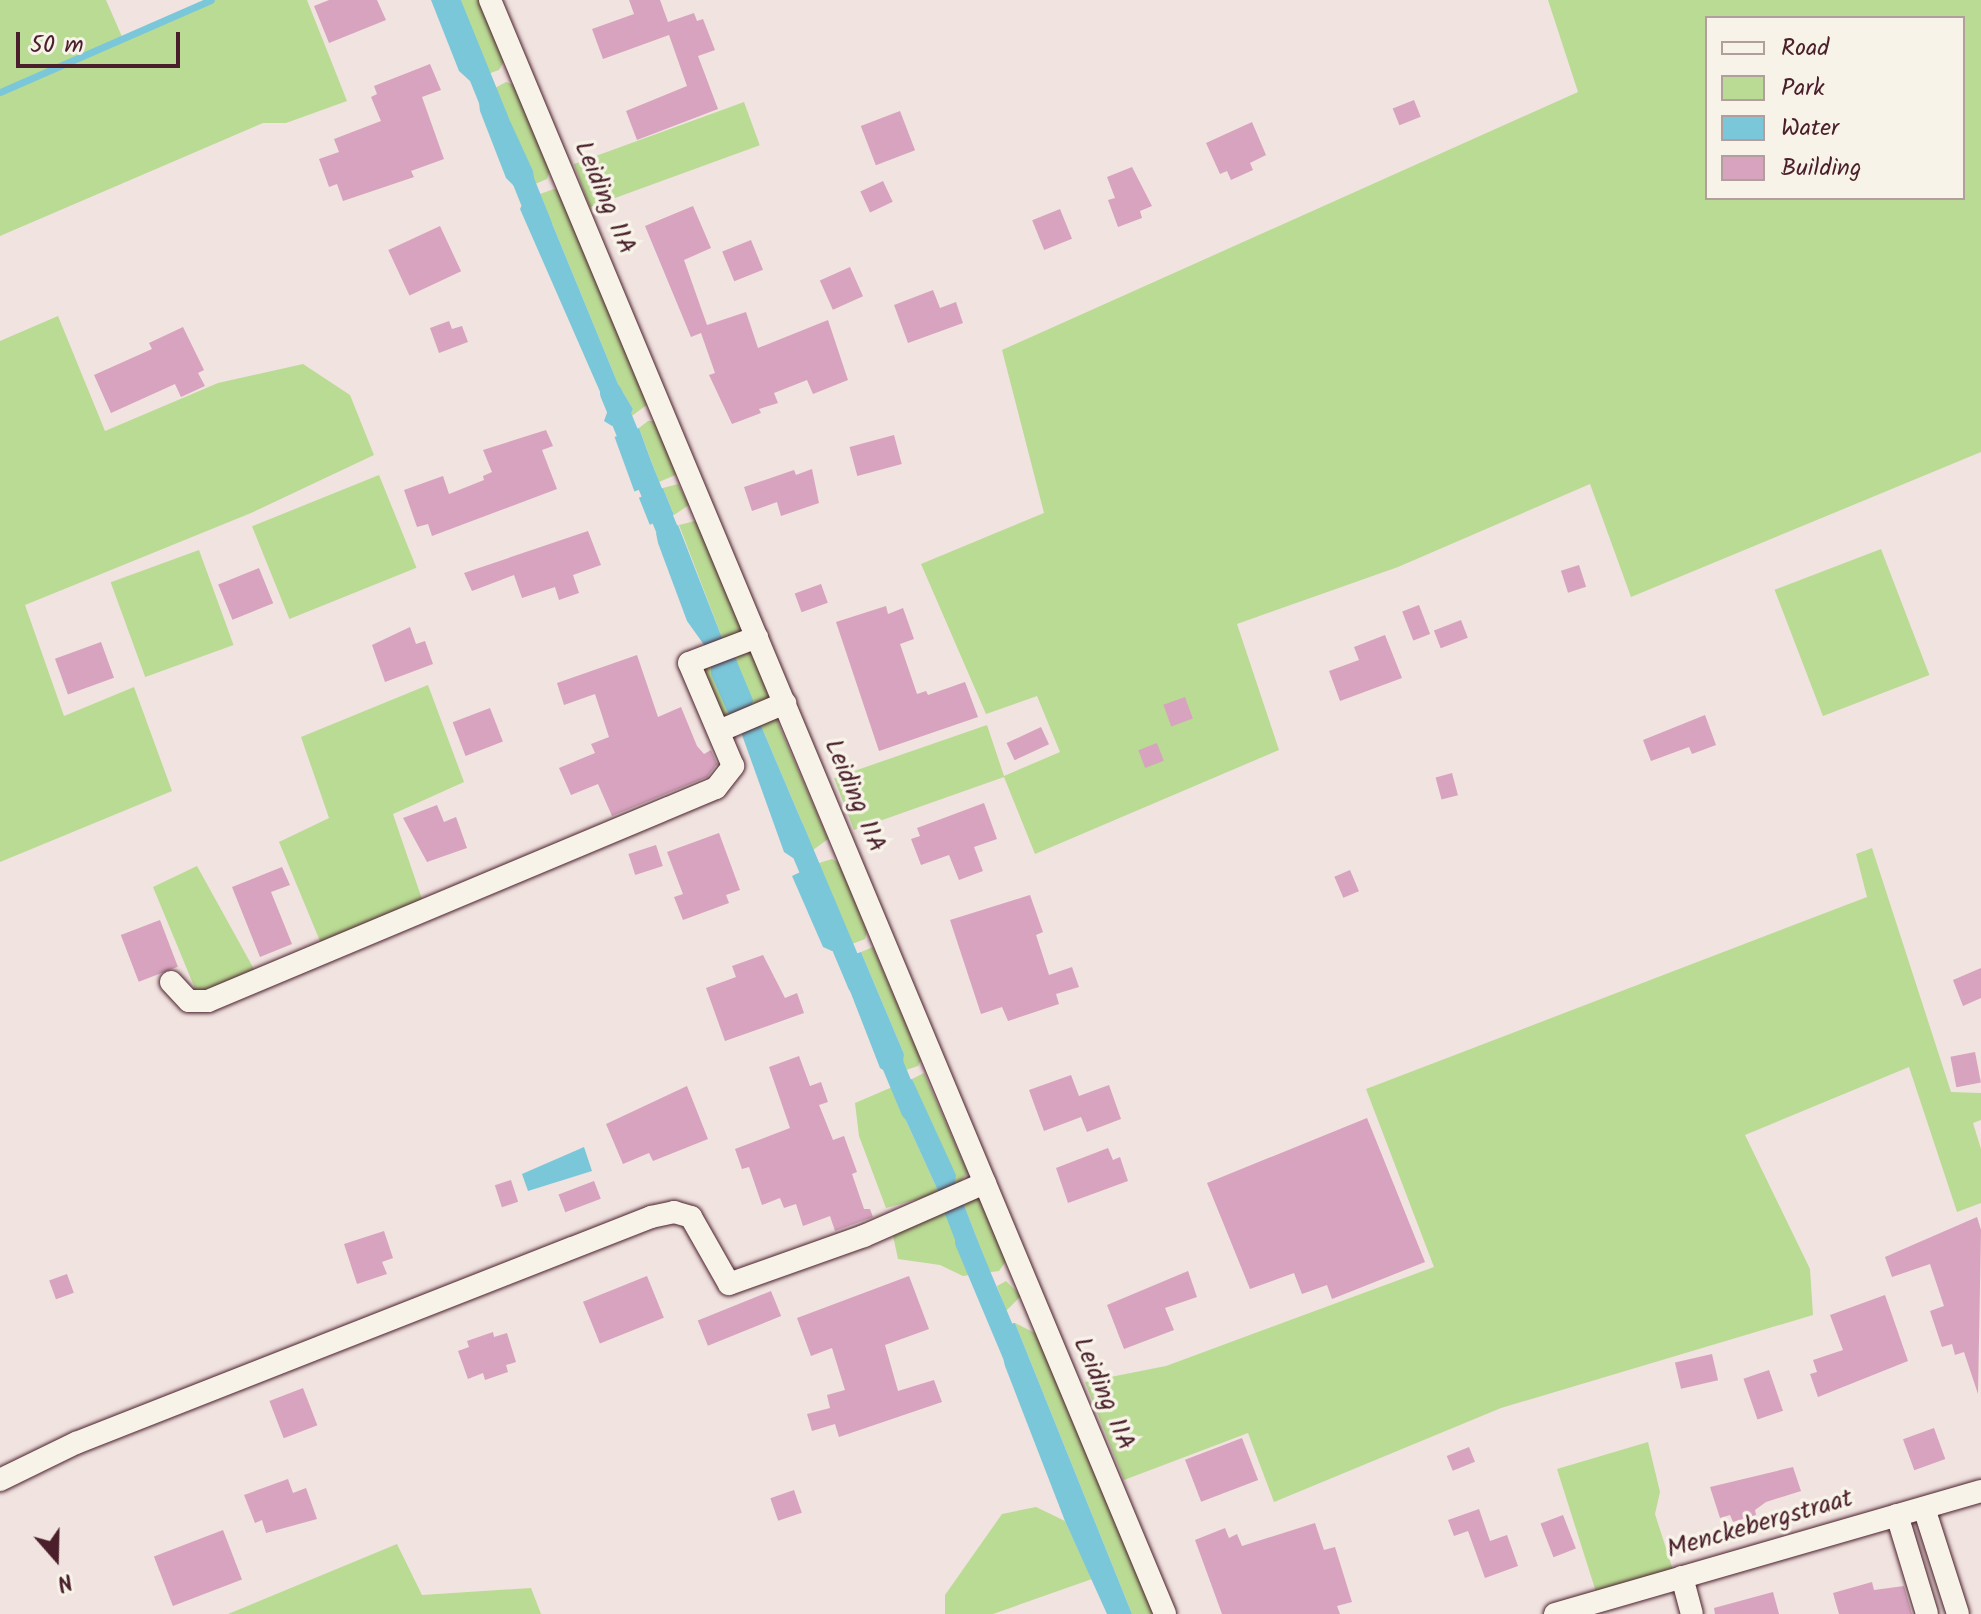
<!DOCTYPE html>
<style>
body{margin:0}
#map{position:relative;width:1981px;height:1614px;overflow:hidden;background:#f1e3e0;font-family:Kalam,sans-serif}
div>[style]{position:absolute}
.green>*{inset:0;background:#badb94;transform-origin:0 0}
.water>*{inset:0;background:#7bc7da;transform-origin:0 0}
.stream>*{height:7px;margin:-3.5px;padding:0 3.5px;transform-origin:3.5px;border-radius:3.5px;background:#7bc7da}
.canal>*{height:22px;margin:-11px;padding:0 11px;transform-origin:11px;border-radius:11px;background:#7bc7da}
.building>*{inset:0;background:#d7a3be;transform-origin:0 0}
.roads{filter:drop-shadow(0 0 2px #4a1f2b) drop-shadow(0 0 2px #4a1f2b)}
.minor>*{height:22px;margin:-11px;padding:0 11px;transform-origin:11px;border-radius:11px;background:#f7f3e8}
span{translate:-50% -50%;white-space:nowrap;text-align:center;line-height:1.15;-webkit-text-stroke:7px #f7f3e8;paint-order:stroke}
.street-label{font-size:26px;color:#4a1f2b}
.legend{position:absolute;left:1705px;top:16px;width:260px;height:184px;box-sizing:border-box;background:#f7f3e8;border:2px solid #b29e9c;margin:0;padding:10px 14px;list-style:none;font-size:24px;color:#4a1f2b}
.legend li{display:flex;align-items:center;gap:16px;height:40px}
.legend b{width:40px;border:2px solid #b29e9c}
.north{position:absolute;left:16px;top:1518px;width:80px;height:80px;-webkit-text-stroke:6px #f7f3e8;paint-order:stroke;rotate:160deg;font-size:22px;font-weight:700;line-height:32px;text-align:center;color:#4a1f2b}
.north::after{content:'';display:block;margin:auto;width:28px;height:36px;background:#4a1f2b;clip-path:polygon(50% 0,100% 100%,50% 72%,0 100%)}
.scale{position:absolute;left:16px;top:32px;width:164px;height:36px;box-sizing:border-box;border:4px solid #4a1f2b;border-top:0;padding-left:10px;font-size:24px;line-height:28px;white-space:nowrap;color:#4a1f2b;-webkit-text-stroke:6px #f7f3e8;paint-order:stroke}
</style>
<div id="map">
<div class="green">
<i style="clip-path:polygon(0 0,106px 0,123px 39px,211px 0,307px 0,347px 101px,286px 123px,263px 123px,0 236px)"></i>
<i style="clip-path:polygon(458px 0,479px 0,505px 60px,499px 70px,485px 75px)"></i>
<i style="clip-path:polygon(evenodd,1548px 0,1981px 0,1981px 452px,1631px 597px,1590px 484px,1398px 567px,1237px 624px,1279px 750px,1035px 854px,1004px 777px,854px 830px,834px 778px,987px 725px,1004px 776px,1060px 752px,1037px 696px,986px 714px,921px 564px,1044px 513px,1002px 350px,1578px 92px,1548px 0,1707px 18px,1963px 18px,1963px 198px,1707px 198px,1707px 18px)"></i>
<i style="clip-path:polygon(506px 82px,515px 85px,550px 170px,547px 179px,535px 184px,495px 88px)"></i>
<i style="left:744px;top:102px;width:46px;height:181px;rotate:70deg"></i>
<i style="clip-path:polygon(554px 189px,560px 191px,648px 404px,629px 418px,633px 409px,618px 384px,540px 194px)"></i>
<i style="clip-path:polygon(58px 316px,105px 431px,218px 383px,303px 364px,350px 395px,374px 455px,251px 513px,25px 605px,64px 716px,134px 687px,172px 791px,0 862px,0 341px)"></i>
<i style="clip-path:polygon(648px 421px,655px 421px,680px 473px,659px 482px,639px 428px)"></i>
<i style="left:379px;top:475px;width:100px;height:137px;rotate:68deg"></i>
<i style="clip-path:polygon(678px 484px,689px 505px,674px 515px,663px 488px)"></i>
<i style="clip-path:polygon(695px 521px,701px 525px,741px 627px,740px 636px,724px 643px,679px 525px)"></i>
<i style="left:1881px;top:549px;width:135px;height:114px;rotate:69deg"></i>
<i style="left:199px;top:550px;width:101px;height:94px;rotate:70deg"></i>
<i style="clip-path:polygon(749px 648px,767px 689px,768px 699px,750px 711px,733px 652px)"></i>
<i style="clip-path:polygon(711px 660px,728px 713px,737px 717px,725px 722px,700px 670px)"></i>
<i style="clip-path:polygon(428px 685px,464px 782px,393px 814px,424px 905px,322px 946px,279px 842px,329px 818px,301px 737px)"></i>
<i style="clip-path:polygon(775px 716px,828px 839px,809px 853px,810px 841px,759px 721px)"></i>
<i style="clip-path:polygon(1872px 848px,1951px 1092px,1981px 1093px,1981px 1120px,1973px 1123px,1981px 1149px,1981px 1203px,1957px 1212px,1909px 1067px,1745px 1135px,1810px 1269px,1813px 1315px,1501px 1408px,1274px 1502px,1248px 1433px,1124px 1480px,1085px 1382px,1166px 1366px,1434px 1267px,1366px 1089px,1867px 897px,1856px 854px)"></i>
<i style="clip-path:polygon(832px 859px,839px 863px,867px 932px,865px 939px,852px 944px,819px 863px)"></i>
<i style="clip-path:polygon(197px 866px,255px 971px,208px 994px,196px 991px,153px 887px)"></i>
<i style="clip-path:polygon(873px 947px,921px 1060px,918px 1066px,903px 1071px,904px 1054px,861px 952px)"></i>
<i style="clip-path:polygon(924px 1073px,968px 1173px,954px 1188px,912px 1079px)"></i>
<i style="clip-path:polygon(897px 1085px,898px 1103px,939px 1193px,886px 1208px,859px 1136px,855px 1103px)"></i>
<i style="clip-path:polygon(977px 1193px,1006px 1261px,999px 1271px,963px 1276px,940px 1265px,898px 1259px,892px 1231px,942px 1205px,987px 1265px,961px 1197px)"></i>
<i style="clip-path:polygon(1006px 1281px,1021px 1296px,1006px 1311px,997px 1286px)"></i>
<i style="clip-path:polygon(1015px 1323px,1039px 1335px,1154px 1614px,1132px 1614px)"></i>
<i style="clip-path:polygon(1648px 1442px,1660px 1492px,1655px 1514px,1673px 1570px,1596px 1592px,1557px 1469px)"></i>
<i style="clip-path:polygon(1036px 1507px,1065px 1521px,1092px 1579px,993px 1614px,945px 1614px,945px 1595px,1002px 1514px)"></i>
<i style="clip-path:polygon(397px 1544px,422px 1595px,531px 1588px,541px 1614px,228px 1614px)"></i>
</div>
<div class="water">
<i style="clip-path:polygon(431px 0,458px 0,485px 75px,470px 81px,459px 71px)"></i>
<i style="clip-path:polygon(495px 88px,533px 171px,535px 184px,518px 190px,506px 178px,480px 111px,478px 94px)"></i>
<i style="clip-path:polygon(540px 194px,618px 384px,633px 409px,629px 418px,612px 426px,604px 421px,608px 410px,520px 209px,524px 201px)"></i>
<i style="left:639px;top:428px;width:58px;height:26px;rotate:70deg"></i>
<i style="left:663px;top:488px;width:29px;height:26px;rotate:68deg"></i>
<i style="clip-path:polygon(678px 525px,724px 643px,707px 649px,687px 621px,658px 543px,656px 533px)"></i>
<i style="clip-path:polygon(733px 652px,753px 700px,750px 711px,737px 717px,728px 713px,711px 674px,711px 660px)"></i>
<i style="clip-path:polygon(759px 721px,810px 841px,809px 853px,793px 858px,784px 852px,742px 735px,744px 727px)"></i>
<i style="clip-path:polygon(819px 863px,852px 944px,832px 951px,823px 947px,792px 876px)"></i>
<i style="clip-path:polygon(861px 952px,904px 1054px,903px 1071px,891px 1075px,880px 1068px,838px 960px)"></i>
<i style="clip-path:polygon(912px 1079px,956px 1175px,954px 1188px,939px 1193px,898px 1103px,897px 1085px)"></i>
<i style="clip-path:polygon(584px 1147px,592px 1171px,528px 1191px,522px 1174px)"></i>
<i style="left:961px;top:1197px;width:74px;height:21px;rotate:69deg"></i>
<i style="clip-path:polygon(1014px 1323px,1015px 1323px,1132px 1614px,1107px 1614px,1065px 1521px,1005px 1366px,996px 1329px)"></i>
</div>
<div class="stream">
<i style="left:0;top:92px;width:230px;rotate:-23.6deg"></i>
</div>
<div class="canal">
<i style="left:449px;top:0;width:127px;rotate:67.9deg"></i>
<i style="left:515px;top:160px;width:70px;rotate:68.2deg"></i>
<i style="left:611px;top:393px;width:174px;rotate:67.7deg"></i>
<i style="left:793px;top:829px;width:169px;rotate:67.1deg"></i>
<i style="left:885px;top:1046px;width:70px;rotate:67.4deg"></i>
<i style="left:966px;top:1242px;width:121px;rotate:67.2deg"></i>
</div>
<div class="building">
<i style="clip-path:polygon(329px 0,377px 0,386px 20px,329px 43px,314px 6px)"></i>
<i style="clip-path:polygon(629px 0,660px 0,668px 22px,694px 13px,697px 21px,703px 19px,715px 50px,698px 56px,718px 109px,637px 140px,626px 111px,687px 86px,669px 35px,603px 59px,592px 29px,634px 14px)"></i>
<i style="clip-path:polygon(430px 64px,441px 90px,422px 97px,444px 159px,411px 171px,414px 177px,343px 201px,337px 184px,329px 187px,319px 159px,339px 152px,334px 139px,381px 121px,371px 97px,377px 94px,374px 86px)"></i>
<i style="left:1414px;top:100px;width:18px;height:23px;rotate:68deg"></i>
<i style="left:900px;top:111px;width:42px;height:42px;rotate:69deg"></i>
<i style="clip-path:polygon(1252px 122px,1266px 155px,1250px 163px,1253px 170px,1231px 180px,1227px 171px,1220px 174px,1206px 143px)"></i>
<i style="clip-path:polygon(1132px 167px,1152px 206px,1140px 211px,1142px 218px,1118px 227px,1108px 200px,1115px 198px,1107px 177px)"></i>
<i style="left:883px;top:181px;width:23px;height:25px;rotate:65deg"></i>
<i style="clip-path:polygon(693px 206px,711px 248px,684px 260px,707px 325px,746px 312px,758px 348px,828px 320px,848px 380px,813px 394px,807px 380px,774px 393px,778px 403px,759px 409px,761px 413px,732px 424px,709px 375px,715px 373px,701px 333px,691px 337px,645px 226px)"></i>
<i style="left:1060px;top:209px;width:32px;height:30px;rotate:68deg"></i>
<i style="left:440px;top:226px;width:50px;height:57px;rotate:65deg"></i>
<i style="left:751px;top:240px;width:32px;height:31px;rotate:68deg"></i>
<i style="left:850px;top:267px;width:32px;height:33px;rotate:66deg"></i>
<i style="clip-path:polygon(933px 290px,940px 308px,956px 302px,963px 323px,908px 343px,894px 305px)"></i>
<i style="clip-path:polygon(449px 321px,452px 329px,462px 326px,468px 342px,439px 353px,430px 328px)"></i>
<i style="clip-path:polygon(183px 327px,204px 370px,198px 373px,205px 386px,181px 397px,175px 384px,111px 413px,94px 375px,152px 349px,149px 343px)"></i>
<i style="clip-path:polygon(546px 430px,553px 446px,542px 450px,557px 489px,432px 536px,428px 524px,417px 527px,404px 490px,443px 476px,449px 494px,484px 480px,483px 476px,492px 472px,483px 450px)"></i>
<i style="left:894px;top:435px;width:30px;height:46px;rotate:75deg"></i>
<i style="clip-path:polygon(812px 469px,819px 503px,781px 516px,777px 502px,752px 511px,744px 487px,794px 470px,796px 475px)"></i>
<i style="clip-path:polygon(588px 531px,601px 565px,573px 575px,579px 593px,559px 600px,555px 587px,522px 598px,514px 575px,472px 591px,464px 573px)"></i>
<i style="left:1579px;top:565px;width:23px;height:19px;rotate:72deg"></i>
<i style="left:259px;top:568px;width:38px;height:44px;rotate:68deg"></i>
<i style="left:821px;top:584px;width:20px;height:28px;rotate:70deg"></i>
<i style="left:1419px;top:605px;width:31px;height:18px;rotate:69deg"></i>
<i style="clip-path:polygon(886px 606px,888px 614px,903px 608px,914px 639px,900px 644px,917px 694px,926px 691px,928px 695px,965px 682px,978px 717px,879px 751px,836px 622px)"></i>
<i style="left:1461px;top:620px;width:19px;height:29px;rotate:69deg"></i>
<i style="clip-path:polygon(410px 627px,416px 644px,425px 641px,433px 664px,385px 682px,372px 645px)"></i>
<i style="clip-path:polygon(1385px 635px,1402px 678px,1340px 701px,1329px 671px,1359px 660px,1354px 647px)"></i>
<i style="left:101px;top:642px;width:38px;height:49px;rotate:70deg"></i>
<i style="clip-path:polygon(637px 655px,658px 717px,681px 707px,697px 746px,704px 754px,711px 750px,717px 764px,707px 777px,612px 816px,598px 784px,571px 795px,559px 768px,595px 753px,591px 744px,609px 737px,595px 694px,564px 705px,557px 683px)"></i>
<i style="left:1185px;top:697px;width:23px;height:23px;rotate:70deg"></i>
<i style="left:490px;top:708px;width:36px;height:40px;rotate:69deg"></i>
<i style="clip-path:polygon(1705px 715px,1716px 745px,1692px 754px,1689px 747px,1651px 761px,1643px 740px)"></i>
<i style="left:1041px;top:727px;width:19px;height:38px;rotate:65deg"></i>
<i style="left:1157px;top:743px;width:19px;height:20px;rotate:69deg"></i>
<i style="left:1452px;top:773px;width:23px;height:17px;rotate:75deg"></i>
<i style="clip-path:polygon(984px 803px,997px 839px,974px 847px,983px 871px,959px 880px,949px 855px,921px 865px,911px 839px,920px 836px,917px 828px)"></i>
<i style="clip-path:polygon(437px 805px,444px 822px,456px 817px,467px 848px,427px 862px,403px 818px)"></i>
<i style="clip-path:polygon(719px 833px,740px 890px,726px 895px,729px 903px,683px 920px,674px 897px,683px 894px,667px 852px)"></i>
<i style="left:656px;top:845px;width:22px;height:29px;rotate:72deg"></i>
<i style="clip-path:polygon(282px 867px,290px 885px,271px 892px,292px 944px,260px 957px,232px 887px)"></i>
<i style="left:1350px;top:870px;width:23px;height:17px;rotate:67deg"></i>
<i style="clip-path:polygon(1030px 895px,1043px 932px,1036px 935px,1049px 975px,1072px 967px,1079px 987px,1056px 994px,1059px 1004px,1008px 1021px,1002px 1007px,981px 1014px,950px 920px)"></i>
<i style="left:160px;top:920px;width:50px;height:42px;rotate:69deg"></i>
<i style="clip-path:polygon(763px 955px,785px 998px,797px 993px,804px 1013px,725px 1041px,706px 988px,736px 977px,732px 966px)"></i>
<i style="clip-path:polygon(1981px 968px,1981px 998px,1963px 1006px,1953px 980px)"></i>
<i style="left:1975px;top:1052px;width:31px;height:25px;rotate:79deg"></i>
<i style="clip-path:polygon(799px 1056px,810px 1086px,821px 1082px,828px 1102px,819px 1105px,833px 1140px,844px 1136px,857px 1172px,852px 1174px,864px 1209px,870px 1209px,873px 1217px,835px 1231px,830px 1216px,803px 1226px,796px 1204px,784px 1208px,780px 1198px,762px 1205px,749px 1167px,742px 1169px,735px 1149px,790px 1128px,769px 1067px)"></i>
<i style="clip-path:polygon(1071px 1075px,1079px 1096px,1109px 1085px,1121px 1119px,1087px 1132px,1081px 1117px,1044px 1131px,1029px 1090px)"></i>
<i style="clip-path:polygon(687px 1086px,708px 1139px,653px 1161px,649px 1153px,623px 1164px,606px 1124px)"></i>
<i style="clip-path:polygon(1367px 1118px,1425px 1262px,1332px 1299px,1327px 1285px,1302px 1294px,1294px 1273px,1250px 1289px,1207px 1183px)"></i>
<i style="clip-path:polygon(1108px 1148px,1113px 1160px,1120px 1157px,1128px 1181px,1068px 1203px,1056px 1168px)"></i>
<i style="left:511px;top:1180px;width:23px;height:17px;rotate:72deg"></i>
<i style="left:594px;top:1181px;width:19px;height:38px;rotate:69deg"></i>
<i style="clip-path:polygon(1977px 1217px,1981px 1230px,1978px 1394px,1964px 1352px,1955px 1355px,1952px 1344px,1942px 1347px,1930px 1311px,1944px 1306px,1930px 1264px,1892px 1277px,1885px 1257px)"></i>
<i style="clip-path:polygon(384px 1231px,393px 1258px,382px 1262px,387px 1274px,357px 1284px,344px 1244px)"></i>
<i style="clip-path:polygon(1188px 1271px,1197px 1297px,1165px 1308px,1174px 1330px,1124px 1349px,1107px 1305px)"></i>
<i style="left:67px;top:1274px;width:20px;height:19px;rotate:70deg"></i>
<i style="left:647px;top:1276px;width:45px;height:69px;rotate:68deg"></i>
<i style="clip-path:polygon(909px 1276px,929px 1329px,885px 1345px,898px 1391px,934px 1380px,942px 1402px,839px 1437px,835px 1424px,812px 1431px,807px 1414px,830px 1408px,827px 1395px,845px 1390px,832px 1348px,811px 1356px,797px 1318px)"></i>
<i style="left:771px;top:1291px;width:27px;height:79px;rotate:68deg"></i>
<i style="clip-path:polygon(1885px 1295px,1908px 1361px,1818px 1397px,1810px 1374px,1817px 1372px,1813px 1360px,1843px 1350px,1830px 1315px)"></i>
<i style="clip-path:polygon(493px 1332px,494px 1337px,507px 1333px,516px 1362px,506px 1365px,508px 1372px,485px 1380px,483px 1373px,468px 1379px,458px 1351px,469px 1347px,467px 1341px)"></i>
<i style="left:1712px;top:1354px;width:27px;height:38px;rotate:77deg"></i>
<i style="left:1769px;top:1370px;width:43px;height:27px;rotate:71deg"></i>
<i style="left:303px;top:1388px;width:40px;height:36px;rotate:69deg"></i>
<i style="left:1934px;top:1428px;width:33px;height:33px;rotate:70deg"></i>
<i style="left:1242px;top:1438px;width:45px;height:61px;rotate:69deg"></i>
<i style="left:1469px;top:1447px;width:16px;height:24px;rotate:68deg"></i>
<i style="clip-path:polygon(1793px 1467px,1801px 1491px,1766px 1502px,1755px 1510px,1756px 1515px,1733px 1522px,1730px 1515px,1720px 1518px,1710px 1487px)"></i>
<i style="clip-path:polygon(288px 1479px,293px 1493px,306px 1488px,317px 1519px,266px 1533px,262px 1520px,255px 1523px,244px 1495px)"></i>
<i style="left:794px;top:1490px;width:24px;height:25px;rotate:71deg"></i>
<i style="clip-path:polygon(1479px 1509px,1490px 1541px,1507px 1535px,1518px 1566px,1485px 1578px,1468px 1531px,1454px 1536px,1448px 1520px)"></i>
<i style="left:1563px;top:1515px;width:36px;height:24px;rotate:69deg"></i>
<i style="clip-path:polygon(1315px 1523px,1324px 1550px,1335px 1547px,1352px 1602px,1337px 1606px,1340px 1614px,1222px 1614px,1195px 1540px,1225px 1528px,1229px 1538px,1237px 1534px,1242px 1546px)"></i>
<i style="left:223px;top:1530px;width:53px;height:74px;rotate:69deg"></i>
<i style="clip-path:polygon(1872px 1582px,1874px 1590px,1904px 1586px,1912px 1614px,1839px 1614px,1833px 1593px)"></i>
<i style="clip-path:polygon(1773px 1592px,1779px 1614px,1715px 1614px,1714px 1608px)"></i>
</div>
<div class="roads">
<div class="minor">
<i style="left:490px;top:0;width:1749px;rotate:67.3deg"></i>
<i style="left:719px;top:731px;width:72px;rotate:-23deg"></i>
<i style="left:171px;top:982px;width:26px;rotate:47deg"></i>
<i style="left:189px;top:1001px;width:19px"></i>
<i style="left:208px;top:1001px;width:551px;rotate:-22.75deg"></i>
<i style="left:716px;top:788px;width:28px;rotate:-52deg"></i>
<i style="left:733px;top:766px;width:112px;rotate:-113.1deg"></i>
<i style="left:689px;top:663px;width:73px;rotate:-20.9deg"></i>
<i style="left:0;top:1480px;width:85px;rotate:-26deg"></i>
<i style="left:76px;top:1443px;width:618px;rotate:-21.46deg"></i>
<i style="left:651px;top:1217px;width:24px;rotate:-12deg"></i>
<i style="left:674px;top:1212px;width:18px;rotate:16deg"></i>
<i style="left:691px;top:1217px;width:77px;rotate:60.4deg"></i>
<i style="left:729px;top:1284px;width:143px;rotate:-19.6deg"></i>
<i style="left:864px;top:1236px;width:132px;rotate:-23.7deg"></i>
<i style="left:1924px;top:1508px;width:111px;rotate:72.2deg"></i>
<i style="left:1897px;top:1515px;width:103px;rotate:73.1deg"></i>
<i style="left:1682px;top:1577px;width:38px;rotate:75deg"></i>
<i style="left:1555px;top:1614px;width:443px;rotate:-16.1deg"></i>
</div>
</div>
<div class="street-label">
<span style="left:604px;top:198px;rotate:67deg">Leiding 11A</span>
<span style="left:854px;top:796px;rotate:67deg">Leiding 11A</span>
<span style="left:1103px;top:1394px;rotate:67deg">Leiding 11A</span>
<span style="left:1760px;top:1525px;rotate:-16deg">Menckebergstraat</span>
</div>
<ul class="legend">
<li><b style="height:10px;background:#f7f3e8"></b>Road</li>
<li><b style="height:22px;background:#badb94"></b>Park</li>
<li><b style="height:22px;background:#7bc7da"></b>Water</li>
<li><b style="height:22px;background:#d7a3be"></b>Building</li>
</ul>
<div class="north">N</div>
<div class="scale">50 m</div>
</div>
